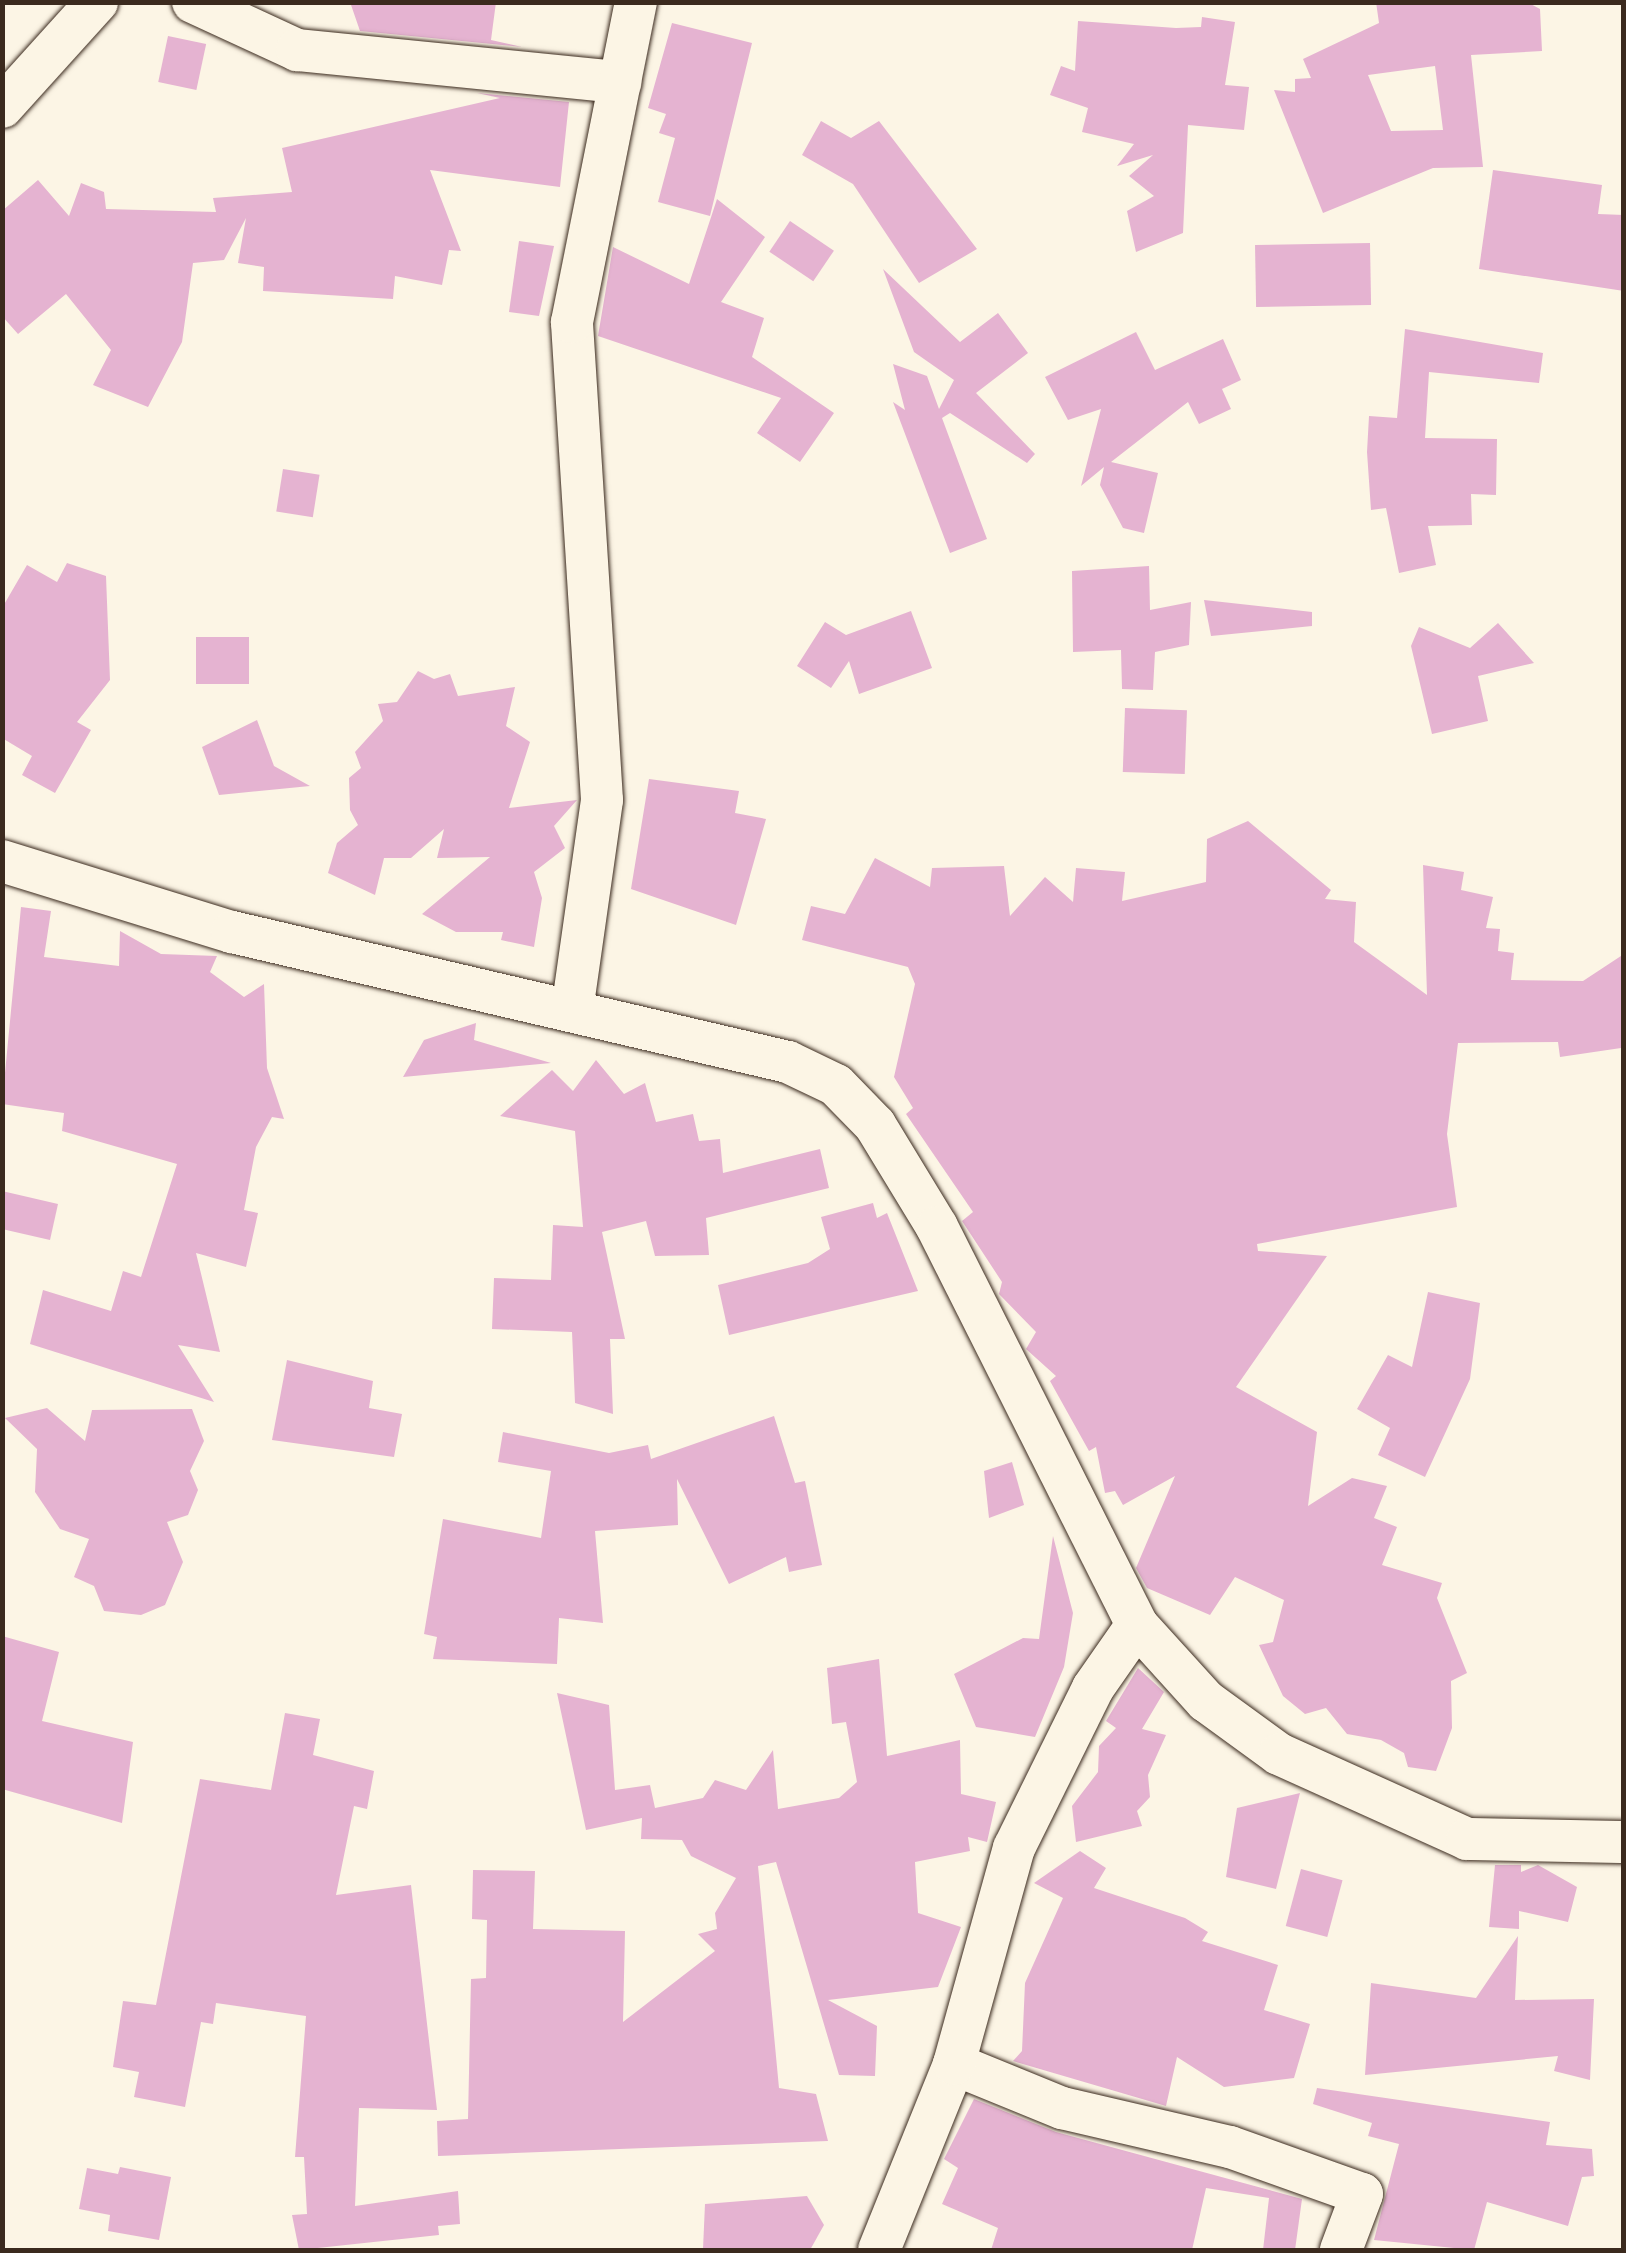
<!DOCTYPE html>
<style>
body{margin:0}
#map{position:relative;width:1626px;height:2253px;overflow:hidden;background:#fcf5e5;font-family:"Architects Daughter",sans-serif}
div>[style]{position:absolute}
.building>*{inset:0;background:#e5b3d1;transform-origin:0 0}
.roads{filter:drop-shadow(0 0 2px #3b2a1e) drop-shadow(0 0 2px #3b2a1e)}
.minor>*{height:42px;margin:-21px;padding:0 21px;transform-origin:21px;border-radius:21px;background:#fcf5e5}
span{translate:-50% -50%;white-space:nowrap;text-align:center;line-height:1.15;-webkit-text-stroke:8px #fcf5e5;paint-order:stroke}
.frame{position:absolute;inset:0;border:5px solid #3b2a1e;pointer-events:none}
</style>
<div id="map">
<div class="building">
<i style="clip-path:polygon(350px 2px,496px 2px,491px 40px,522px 47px,360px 31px)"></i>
<i style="clip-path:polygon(evenodd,1376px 2px,1527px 2px,1540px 9px,1542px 51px,1471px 55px,1483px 167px,1433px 168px,1323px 213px,1274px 90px,1295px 92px,1295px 79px,1311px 78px,1303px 59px,1379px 23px,1376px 2px,1435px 66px,1443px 130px,1391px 131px,1368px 75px,1435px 66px)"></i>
<i style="clip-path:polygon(1202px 17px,1235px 22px,1225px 85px,1249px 87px,1244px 130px,1188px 125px,1183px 233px,1136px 252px,1127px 211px,1154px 196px,1129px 176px,1153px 155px,1117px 166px,1134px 144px,1082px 132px,1088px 108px,1050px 95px,1061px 66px,1075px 71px,1078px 21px,1176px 28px,1201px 27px)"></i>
<i style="clip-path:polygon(672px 23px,752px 43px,710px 216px,658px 202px,675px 138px,659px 133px,666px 114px,648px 108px)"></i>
<i style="left:168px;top:36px;width:39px;height:47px;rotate:12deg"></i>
<i style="clip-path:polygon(477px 93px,569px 102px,560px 187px,430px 170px,461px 251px,449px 250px,442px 285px,395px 276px,393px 299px,263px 291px,264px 267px,238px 263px,246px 218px,224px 260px,193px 263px,182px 342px,148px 407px,93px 385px,111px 350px,66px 294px,18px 334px,2px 316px,2px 211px,38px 180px,69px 216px,81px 183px,104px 192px,106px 209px,216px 212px,213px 198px,292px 192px,282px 148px,500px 98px)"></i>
<i style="clip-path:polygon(821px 121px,851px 138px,879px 121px,977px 249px,919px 283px,853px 184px,802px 155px)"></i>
<i style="clip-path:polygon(1493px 170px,1602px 185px,1598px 214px,1624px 215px,1624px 291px,1479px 269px)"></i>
<i style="clip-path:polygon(717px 199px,765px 237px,721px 302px,764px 318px,752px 357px,834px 413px,800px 462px,757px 433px,781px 398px,598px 336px,613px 247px,689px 284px)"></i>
<i style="left:790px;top:221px;width:53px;height:37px;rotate:34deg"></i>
<i style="clip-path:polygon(519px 241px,554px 246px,539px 316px,509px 312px)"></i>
<i style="left:1370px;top:243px;width:62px;height:115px;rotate:89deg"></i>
<i style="clip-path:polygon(883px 269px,960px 342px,998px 313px,1028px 353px,976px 393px,1035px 454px,1027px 463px,950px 413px,942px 418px,987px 539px,950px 553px,893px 402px,905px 410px,893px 364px,927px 376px,939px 409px,954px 380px,914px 352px)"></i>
<i style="clip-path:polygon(1405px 329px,1543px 353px,1539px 383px,1429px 372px,1425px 438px,1497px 439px,1496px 495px,1471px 494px,1472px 525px,1428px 526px,1436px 565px,1399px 573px,1386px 508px,1371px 510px,1367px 452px,1369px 416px,1397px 418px)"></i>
<i style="clip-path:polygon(1136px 332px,1155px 370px,1223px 339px,1241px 380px,1222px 389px,1231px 409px,1199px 424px,1188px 402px,1111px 462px,1158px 473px,1144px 533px,1123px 528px,1100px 485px,1104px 467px,1081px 486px,1101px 409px,1068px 420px,1045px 377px)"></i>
<i style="left:283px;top:469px;width:37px;height:43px;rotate:9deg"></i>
<i style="clip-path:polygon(67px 563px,106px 576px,110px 680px,77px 722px,91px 730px,55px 793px,22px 775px,32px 756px,2px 738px,2px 608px,27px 565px,57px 582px)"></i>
<i style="clip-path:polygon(1149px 566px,1150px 610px,1191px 602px,1189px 645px,1155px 652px,1153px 690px,1122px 689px,1121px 650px,1073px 652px,1072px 571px)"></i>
<i style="clip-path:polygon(1204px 600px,1312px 612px,1312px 626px,1211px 636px)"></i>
<i style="clip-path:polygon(911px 611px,932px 668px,859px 694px,849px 661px,831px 688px,797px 666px,825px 622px,846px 635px)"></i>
<i style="clip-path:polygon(1498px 623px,1534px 663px,1478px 676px,1488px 721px,1432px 734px,1411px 646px,1419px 627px,1470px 648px)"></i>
<i style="left:196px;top:637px;width:53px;height:47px"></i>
<i style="clip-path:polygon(418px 671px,434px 679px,450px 674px,458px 696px,515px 687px,506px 726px,530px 742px,509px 808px,577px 800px,554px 826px,565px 848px,534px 872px,542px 898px,534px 947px,501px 940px,503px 932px,456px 932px,422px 914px,490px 857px,437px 858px,444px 829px,411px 858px,384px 858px,375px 895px,328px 873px,337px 843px,358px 825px,350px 810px,349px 778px,361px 768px,355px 752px,383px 721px,378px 704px,397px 702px)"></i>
<i style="left:1125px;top:708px;width:62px;height:64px;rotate:2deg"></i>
<i style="clip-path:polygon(257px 720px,274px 766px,310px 786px,219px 795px,202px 747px)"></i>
<i style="clip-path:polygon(649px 779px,739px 791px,735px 813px,766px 819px,736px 925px,631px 889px)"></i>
<i style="clip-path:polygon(1248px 821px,1331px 890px,1325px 899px,1356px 902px,1354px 942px,1427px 995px,1423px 865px,1464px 872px,1461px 890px,1493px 897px,1486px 928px,1500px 929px,1498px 951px,1514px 953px,1511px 980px,1583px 981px,1624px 954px,1621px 1048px,1560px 1057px,1558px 1042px,1458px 1043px,1447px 1134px,1457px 1207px,1257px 1244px,1258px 1251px,1327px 1256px,1236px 1387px,1317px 1432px,1308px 1506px,1352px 1478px,1387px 1486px,1374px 1518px,1397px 1527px,1382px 1565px,1442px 1583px,1437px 1598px,1467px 1673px,1451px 1681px,1452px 1728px,1436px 1771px,1408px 1767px,1404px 1753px,1381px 1740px,1347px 1734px,1326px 1708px,1305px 1714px,1283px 1696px,1259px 1645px,1273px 1642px,1284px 1600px,1235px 1577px,1210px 1615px,1147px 1588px,1136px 1568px,1175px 1476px,1123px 1505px,1115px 1491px,1105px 1493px,1096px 1447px,1089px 1451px,1050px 1381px,1056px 1376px,1026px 1349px,1036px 1332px,999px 1294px,1002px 1282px,962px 1221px,973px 1212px,906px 1114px,913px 1108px,894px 1077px,915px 984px,908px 967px,802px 940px,811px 906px,845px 914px,875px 858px,930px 887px,932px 868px,1004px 866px,1010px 916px,1045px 877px,1073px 902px,1076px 868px,1125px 872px,1122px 901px,1206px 882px,1207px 839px)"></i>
<i style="clip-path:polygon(21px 907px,51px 911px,44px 957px,119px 966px,120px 931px,161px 954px,217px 956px,210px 972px,244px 997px,264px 984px,267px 1068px,284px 1119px,272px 1117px,256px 1147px,244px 1210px,258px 1213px,246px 1267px,196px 1253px,220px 1352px,178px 1345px,214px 1402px,30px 1344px,43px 1290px,111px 1311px,123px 1271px,141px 1277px,177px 1164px,62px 1131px,64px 1113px,2px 1104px)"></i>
<i style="clip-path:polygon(476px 1023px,474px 1040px,551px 1063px,403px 1077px,424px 1040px)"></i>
<i style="clip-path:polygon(596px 1060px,624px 1094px,645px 1083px,656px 1122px,693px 1114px,699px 1141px,720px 1139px,723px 1173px,820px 1149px,829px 1188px,706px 1218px,709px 1255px,655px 1256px,646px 1221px,602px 1232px,625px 1339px,610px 1339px,613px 1414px,575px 1403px,572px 1332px,492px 1329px,494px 1278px,551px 1280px,553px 1225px,583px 1227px,575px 1131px,500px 1116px,552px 1070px,573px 1091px)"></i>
<i style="clip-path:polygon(2px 1191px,58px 1204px,50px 1240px,2px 1229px)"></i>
<i style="clip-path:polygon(873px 1203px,877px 1218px,887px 1213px,918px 1291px,729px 1335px,718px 1285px,808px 1263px,830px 1249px,821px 1217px)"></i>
<i style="clip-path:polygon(1428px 1292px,1480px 1303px,1470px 1379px,1425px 1477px,1378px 1455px,1390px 1428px,1357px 1409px,1388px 1355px,1412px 1367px)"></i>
<i style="clip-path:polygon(287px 1360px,373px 1381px,369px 1408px,402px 1414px,394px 1457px,272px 1440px)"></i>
<i style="clip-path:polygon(47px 1408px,85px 1441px,92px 1410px,192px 1409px,204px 1441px,190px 1471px,198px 1490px,188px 1515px,167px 1522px,183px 1562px,165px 1605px,141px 1615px,104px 1611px,94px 1586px,74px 1577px,89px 1539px,60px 1529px,35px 1492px,37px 1449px,5px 1418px)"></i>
<i style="clip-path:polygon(774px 1416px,795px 1483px,805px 1481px,822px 1565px,789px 1572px,786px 1557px,729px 1584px,677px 1479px,678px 1525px,595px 1531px,603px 1623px,559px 1618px,557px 1664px,433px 1659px,437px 1637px,424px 1634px,443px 1519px,541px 1538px,551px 1471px,498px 1462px,503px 1432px,609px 1453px,648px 1445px,651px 1459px)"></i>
<i style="clip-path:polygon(1012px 1462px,1024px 1505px,989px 1518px,984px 1471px)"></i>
<i style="clip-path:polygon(1053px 1536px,1073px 1613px,1064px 1667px,1035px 1737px,976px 1727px,954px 1674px,1023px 1638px,1039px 1639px)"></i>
<i style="clip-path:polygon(2px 1636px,59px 1652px,42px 1721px,133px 1742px,122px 1823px,2px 1789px)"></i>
<i style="clip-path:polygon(879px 1659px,887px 1756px,960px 1740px,961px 1794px,996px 1802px,987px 1842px,968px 1837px,970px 1851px,915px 1862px,918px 1913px,961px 1927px,938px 1987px,828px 2000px,877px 2026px,875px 2076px,839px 2075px,776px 1862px,758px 1866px,779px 2088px,816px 2094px,828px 2141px,438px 2156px,437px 2121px,468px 2119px,471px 1979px,486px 1978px,487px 1920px,472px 1919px,473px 1870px,535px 1871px,533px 1929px,625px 1931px,623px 2022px,715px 1951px,698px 1934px,717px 1929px,715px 1913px,736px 1878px,691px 1856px,682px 1840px,641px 1839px,642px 1818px,586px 1830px,557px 1693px,609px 1705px,615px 1790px,650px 1785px,655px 1808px,703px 1798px,715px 1780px,746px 1790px,773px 1750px,778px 1809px,839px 1798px,857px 1782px,846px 1722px,832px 1724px,827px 1668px)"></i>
<i style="clip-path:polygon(1138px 1668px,1164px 1692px,1142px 1729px,1166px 1735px,1148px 1775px,1150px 1797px,1137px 1811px,1142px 1826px,1076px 1842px,1072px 1806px,1098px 1772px,1099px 1746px,1116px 1728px,1106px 1721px)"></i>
<i style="clip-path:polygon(285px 1713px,320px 1719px,313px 1755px,374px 1771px,367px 1809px,354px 1806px,336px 1895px,411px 1885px,437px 2110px,359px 2108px,355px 2206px,458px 2191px,460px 2224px,438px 2226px,439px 2235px,299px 2250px,292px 2215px,307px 2214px,304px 2157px,295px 2157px,306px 2016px,216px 2003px,213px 2024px,201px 2022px,185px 2107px,134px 2097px,139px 2072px,113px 2067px,123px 2001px,156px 2005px,200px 1779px,271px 1790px)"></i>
<i style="clip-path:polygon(1300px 1793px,1276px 1889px,1226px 1877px,1237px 1808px)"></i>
<i style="clip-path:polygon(1080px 1851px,1106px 1868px,1094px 1888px,1185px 1918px,1208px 1932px,1202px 1941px,1278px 1965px,1264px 2010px,1310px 2024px,1294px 2078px,1224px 2087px,1177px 2057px,1166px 2106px,1013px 2061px,1022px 2051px,1025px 1983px,1063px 1898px,1034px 1883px)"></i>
<i style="clip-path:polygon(1495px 1865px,1521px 1865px,1521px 1872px,1538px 1865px,1577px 1887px,1568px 1922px,1519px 1911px,1519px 1929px,1489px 1927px)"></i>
<i style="left:1301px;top:1869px;width:43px;height:59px;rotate:15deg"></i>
<i style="clip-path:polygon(1518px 1936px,1515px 2000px,1594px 1999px,1590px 2080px,1554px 2071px,1558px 2056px,1365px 2075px,1371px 1983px,1476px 1998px)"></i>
<i style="clip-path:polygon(1317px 2088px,1550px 2122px,1546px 2145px,1592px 2149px,1594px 2176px,1582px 2177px,1568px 2226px,1487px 2202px,1474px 2250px,1374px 2240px,1399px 2144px,1368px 2136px,1372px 2123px,1313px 2104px)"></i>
<i style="clip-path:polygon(974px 2099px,1056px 2132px,1302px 2199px,1295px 2250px,1263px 2250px,1269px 2198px,1206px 2188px,1192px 2250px,991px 2250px,998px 2228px,942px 2204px,958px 2168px,944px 2159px)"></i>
<i style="clip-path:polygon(120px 2167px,171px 2177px,159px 2240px,108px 2231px,110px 2215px,79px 2209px,87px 2168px,118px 2174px)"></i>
<i style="clip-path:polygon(807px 2196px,824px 2225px,810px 2250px,703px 2249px,705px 2204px)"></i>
</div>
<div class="roads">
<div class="minor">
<i style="left:193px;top:2px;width:115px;rotate:24.8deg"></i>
<i style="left:297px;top:50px;width:325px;rotate:5.7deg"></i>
<i style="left:2px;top:107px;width:142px;rotate:-47.9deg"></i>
<i style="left:2px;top:861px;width:241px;rotate:17.2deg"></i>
<i style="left:232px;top:932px;width:571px;rotate:13.16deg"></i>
<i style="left:788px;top:1062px;width:53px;rotate:25.6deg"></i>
<i style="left:836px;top:1085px;width:56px;rotate:45.7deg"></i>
<i style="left:875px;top:1125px;width:119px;rotate:58.7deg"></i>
<i style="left:937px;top:1227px;width:445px;rotate:63.3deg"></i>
<i style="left:1137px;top:1625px;width:103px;rotate:47.8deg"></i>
<i style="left:1206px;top:1701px;width:90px;rotate:36deg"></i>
<i style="left:1279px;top:1754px;width:206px;rotate:24.3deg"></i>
<i style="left:1467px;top:1839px;width:157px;rotate:1.1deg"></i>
<i style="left:572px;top:1011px;width:213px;rotate:-81.9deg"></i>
<i style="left:602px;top:800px;width:479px;rotate:-93.6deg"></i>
<i style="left:572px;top:322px;width:326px;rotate:-78.7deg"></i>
<i style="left:954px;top:2064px;width:117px;rotate:22.2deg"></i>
<i style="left:1062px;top:2108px;width:172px;rotate:13.1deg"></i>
<i style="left:1230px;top:2147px;width:140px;rotate:19.6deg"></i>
<i style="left:1362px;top:2194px;width:60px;rotate:110.6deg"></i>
<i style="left:879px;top:2250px;width:201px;rotate:-68deg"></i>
<i style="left:954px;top:2064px;width:224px;rotate:-74.5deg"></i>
<i style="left:1014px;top:1848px;width:178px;rotate:-63.7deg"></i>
<i style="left:1093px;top:1688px;width:77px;rotate:-55.1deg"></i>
</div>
</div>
<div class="frame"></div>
</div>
